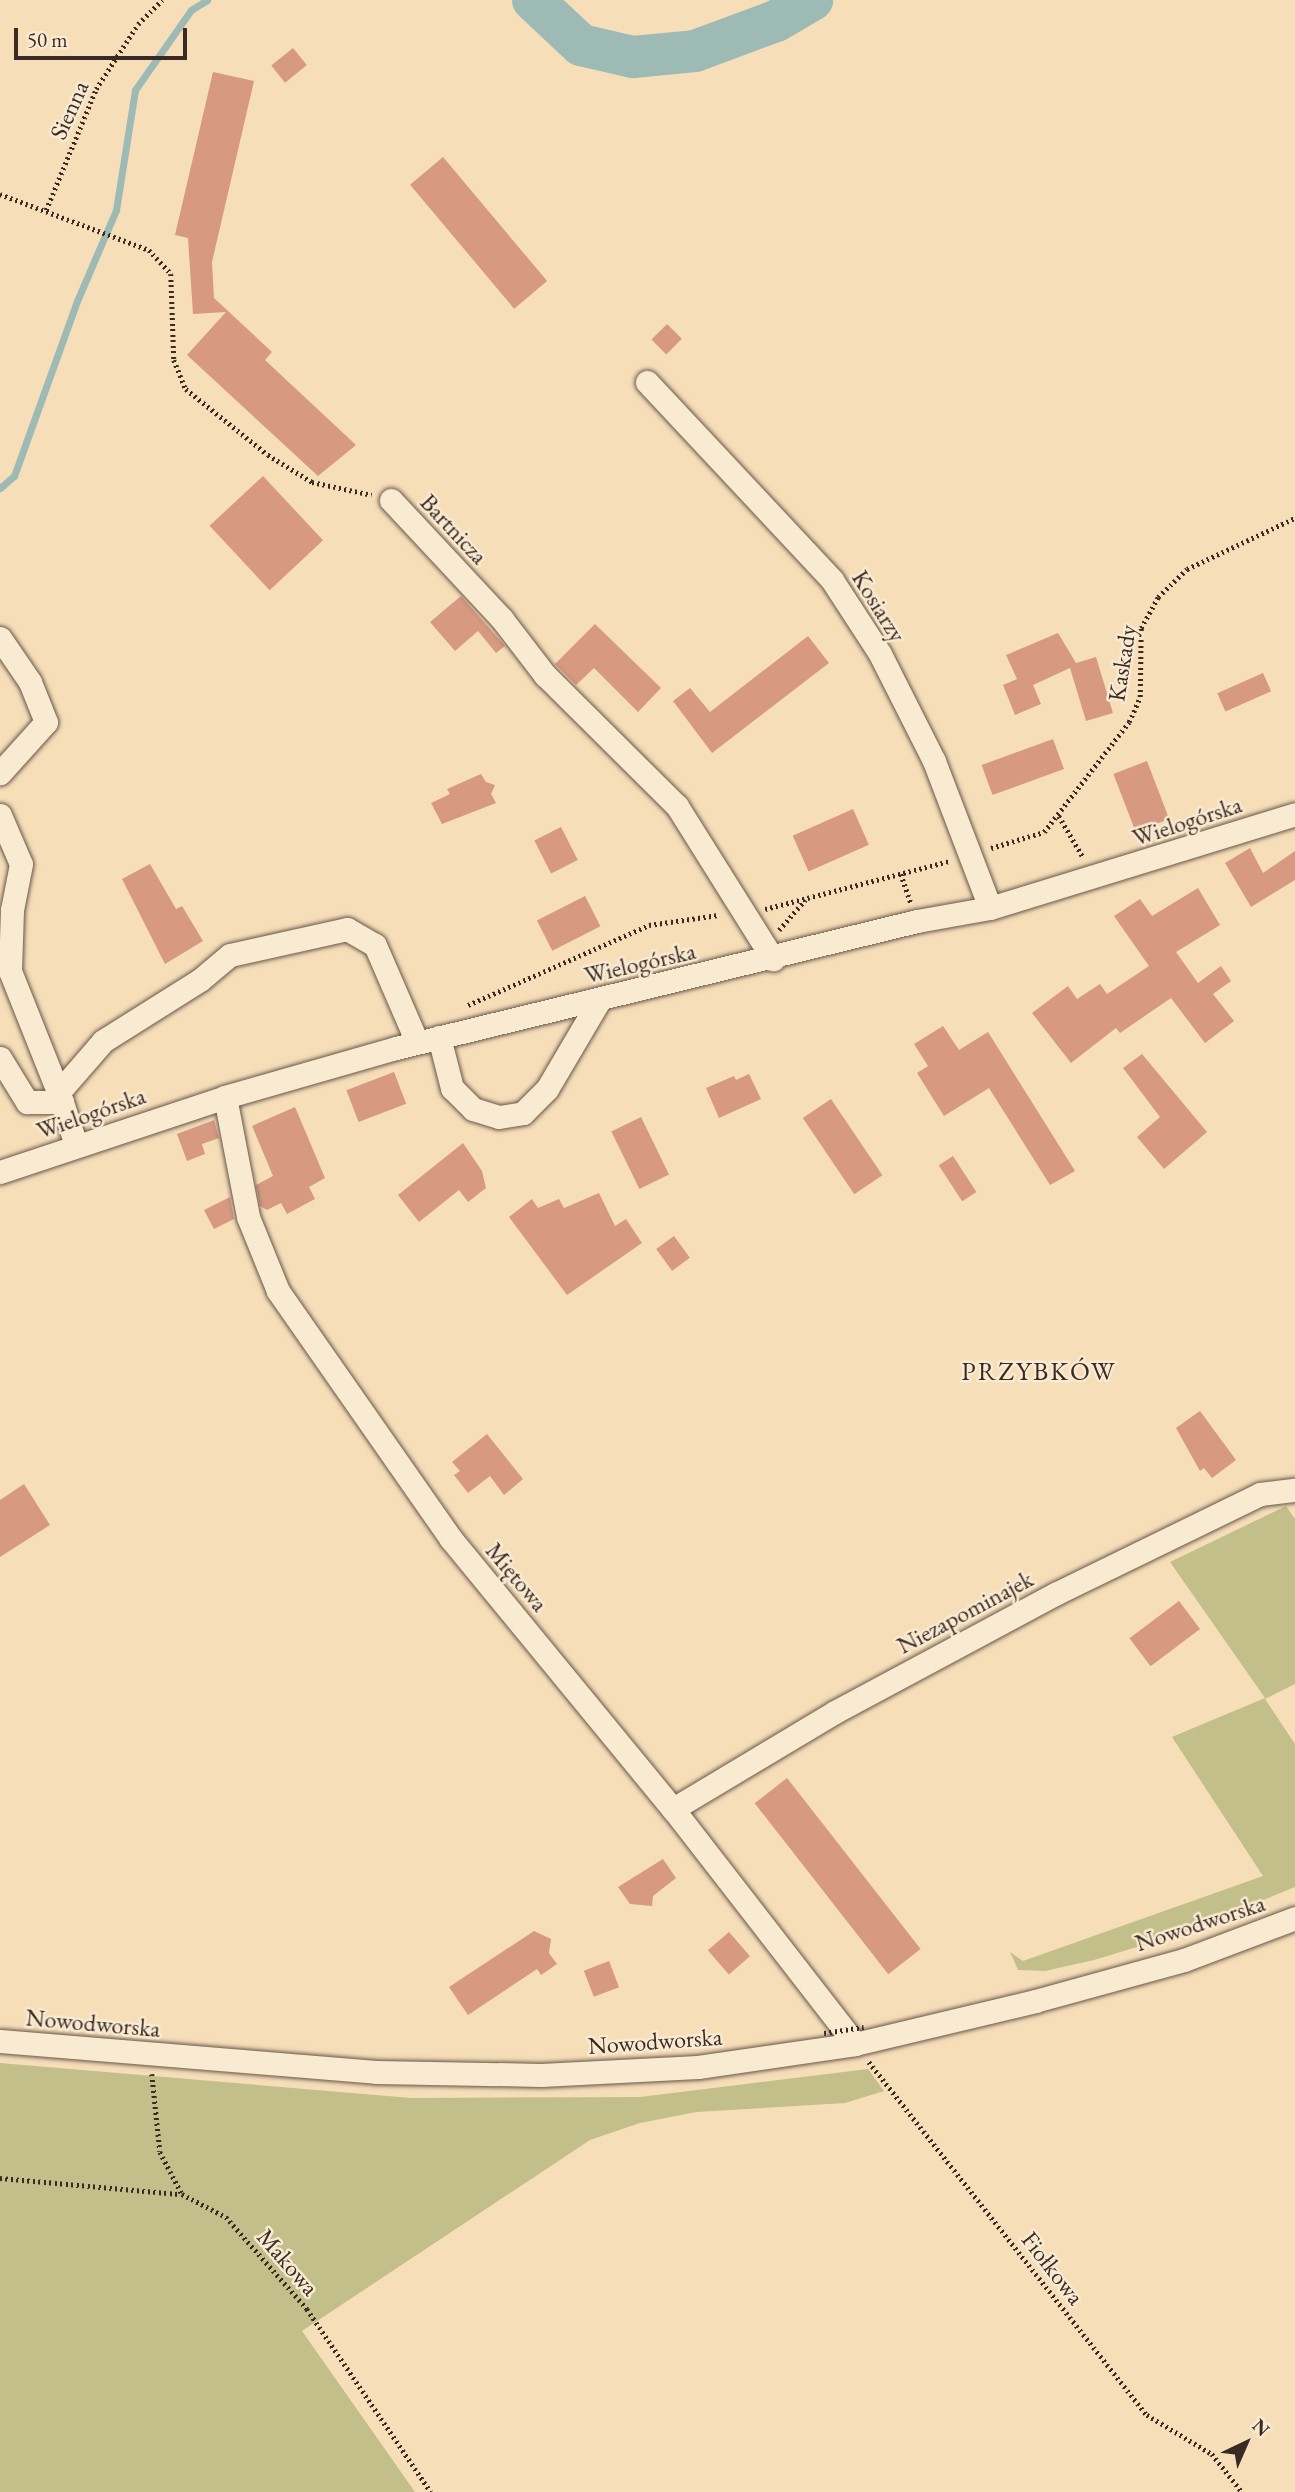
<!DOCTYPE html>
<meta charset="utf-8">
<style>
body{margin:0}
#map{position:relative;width:1295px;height:2492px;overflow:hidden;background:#f6deb9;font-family:"EB Garamond",serif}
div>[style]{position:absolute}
.green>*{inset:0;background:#c3bf8a}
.stream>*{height:7px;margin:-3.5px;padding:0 3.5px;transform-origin:3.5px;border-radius:3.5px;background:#9dbbb4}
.river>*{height:42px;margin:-21px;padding:0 21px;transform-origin:21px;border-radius:21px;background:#9dbbb4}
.building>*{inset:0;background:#d79981;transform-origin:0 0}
.path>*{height:4.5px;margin-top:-2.25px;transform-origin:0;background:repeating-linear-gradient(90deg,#3a2a24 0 2px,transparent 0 5.5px)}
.roads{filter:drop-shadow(0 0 2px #695749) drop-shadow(0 0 2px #695749)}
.minor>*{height:23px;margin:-11.5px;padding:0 11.5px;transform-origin:11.5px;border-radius:11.5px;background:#f9ead2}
.path-bridge>*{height:4.5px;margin-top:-2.25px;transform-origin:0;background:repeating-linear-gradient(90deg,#3a2a24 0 2px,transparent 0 5.5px)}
span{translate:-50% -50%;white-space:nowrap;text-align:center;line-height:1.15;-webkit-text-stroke:5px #f9ead2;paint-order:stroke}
.street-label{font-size:24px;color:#3a2a24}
.neighbourhood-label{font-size:26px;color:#3a2a24;letter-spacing:2px}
.north{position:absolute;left:1211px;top:2408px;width:70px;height:70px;-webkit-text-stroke:5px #f9ead2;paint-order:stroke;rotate:44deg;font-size:19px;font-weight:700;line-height:28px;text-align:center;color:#3a2a24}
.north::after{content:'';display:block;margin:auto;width:24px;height:32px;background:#3a2a24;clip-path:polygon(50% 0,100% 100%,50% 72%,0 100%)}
.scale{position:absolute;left:14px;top:28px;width:173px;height:32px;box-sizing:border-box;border:4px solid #3a2a24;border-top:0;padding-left:9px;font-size:21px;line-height:24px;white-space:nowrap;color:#3a2a24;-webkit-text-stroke:5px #f9ead2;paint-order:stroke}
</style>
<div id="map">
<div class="green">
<i style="clip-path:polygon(1286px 1506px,1295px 1519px,1295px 1684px,1265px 1699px,1295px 1744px,1295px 1887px,1180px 1934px,1094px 1960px,1045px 1971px,1018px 1970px,1010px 1952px,1023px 1961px,1263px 1876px,1172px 1737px,1265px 1698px,1170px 1562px)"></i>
<i style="clip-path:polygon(0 2063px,411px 2098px,640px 2097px,868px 2069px,884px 2091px,845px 2103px,696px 2112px,640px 2123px,590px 2140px,302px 2331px,415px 2492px,0 2492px)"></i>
</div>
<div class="stream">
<i style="left:0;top:488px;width:18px;rotate:-41deg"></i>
<i style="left:14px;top:476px;width:186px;rotate:-70.2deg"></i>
<i style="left:77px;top:301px;width:99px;rotate:-66.8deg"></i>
<i style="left:116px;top:210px;width:121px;rotate:-81deg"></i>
<i style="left:135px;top:90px;width:98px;rotate:-55deg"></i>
<i style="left:191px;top:10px;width:19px;rotate:-32deg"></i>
</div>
<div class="river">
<i style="left:533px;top:0;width:66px;rotate:43.2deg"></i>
<i style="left:581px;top:45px;width:53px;rotate:13deg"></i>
<i style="left:633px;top:57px;width:62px;rotate:-5.5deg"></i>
<i style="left:695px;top:51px;width:86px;rotate:-20.3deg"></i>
<i style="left:776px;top:21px;width:42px;rotate:-30.3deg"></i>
</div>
<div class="building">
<i style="left:293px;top:48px;width:22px;height:28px;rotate:51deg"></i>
<i style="clip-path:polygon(213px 72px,254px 81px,212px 262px,214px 298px,272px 352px,265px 360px,356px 445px,318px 476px,187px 355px,226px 312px,193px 314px,188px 238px,175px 235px)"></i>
<i style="left:443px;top:157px;width:162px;height:43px;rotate:50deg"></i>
<i style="left:667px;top:324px;width:21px;height:22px;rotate:45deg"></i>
<i style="left:263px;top:476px;width:88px;height:73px;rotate:47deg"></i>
<i style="clip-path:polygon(461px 596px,505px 646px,496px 653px,478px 631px,455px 651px,430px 622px)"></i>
<i style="clip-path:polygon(595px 624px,661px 688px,638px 712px,594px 668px,576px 685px,555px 664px)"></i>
<i style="clip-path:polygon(1058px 633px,1076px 663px,1096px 657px,1113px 713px,1086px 721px,1070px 668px,1033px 685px,1041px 704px,1015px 715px,1003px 685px,1017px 679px,1006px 655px)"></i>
<i style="clip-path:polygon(808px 636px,829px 663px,712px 753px,673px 701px,690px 688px,710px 712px)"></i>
<i style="left:1263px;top:673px;width:20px;height:50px;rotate:66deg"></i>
<i style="left:1053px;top:739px;width:32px;height:76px;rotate:70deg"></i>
<i style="left:1147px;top:761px;width:62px;height:36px;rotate:69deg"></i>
<i style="clip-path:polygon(481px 774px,486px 782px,495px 785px,491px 794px,496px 803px,442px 824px,431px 803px,450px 794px,447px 789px)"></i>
<i style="left:853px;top:809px;width:39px;height:66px;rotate:66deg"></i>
<i style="left:561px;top:827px;width:37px;height:30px;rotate:63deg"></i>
<i style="clip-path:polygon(1250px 848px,1263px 873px,1295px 851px,1295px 880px,1251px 907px,1225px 863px)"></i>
<i style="clip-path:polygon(150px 864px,176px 909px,182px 906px,203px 941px,165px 964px,122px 879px)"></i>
<i style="clip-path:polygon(1198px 888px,1220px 925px,1176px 952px,1198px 983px,1221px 966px,1231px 981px,1213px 994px,1234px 1021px,1205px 1043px,1171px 998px,1120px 1033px,1116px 1028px,1071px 1063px,1032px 1013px,1068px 986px,1077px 999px,1100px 984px,1107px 994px,1149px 966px,1114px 916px,1140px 899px,1152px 916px)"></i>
<i style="left:585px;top:896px;width:34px;height:54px;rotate:63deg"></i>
<i style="clip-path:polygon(943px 1026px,959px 1050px,988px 1032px,1075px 1171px,1050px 1185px,989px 1088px,944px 1116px,917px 1073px,928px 1066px,914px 1044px)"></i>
<i style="clip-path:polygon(1142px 1054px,1207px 1132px,1164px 1169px,1137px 1137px,1160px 1117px,1123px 1068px)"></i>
<i style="left:394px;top:1072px;width:34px;height:51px;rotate:69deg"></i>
<i style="clip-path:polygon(749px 1074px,761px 1099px,719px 1118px,706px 1088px,734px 1076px,736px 1080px)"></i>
<i style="left:831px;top:1099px;width:92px;height:34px;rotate:56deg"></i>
<i style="clip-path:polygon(295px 1107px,325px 1178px,309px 1187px,315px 1199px,287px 1214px,281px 1203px,267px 1210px,260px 1206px,256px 1185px,273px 1176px,252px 1126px)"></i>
<i style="left:641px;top:1117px;width:64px;height:33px;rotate:64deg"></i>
<i style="clip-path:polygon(214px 1120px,219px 1138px,202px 1144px,205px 1154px,187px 1161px,177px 1134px)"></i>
<i style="clip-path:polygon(463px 1143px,482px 1171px,486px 1188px,468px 1202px,459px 1190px,419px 1222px,398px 1195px)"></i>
<i style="left:953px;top:1156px;width:43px;height:17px;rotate:57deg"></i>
<i style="clip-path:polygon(599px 1193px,615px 1226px,626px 1219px,642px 1243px,567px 1295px,509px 1217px,532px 1199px,538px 1208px,559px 1199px,564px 1208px)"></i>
<i style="clip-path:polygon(230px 1197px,234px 1219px,214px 1229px,204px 1210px)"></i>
<i style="left:674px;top:1236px;width:27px;height:22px;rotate:54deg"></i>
<i style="clip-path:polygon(1200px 1411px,1236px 1460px,1212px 1478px,1204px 1468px,1200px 1471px,1176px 1428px)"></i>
<i style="clip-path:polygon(487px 1434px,523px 1479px,504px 1495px,490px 1476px,468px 1493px,454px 1475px,460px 1471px,452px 1462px)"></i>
<i style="clip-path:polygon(24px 1484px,50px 1525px,0 1557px,0 1500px)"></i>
<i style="left:1179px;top:1601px;width:35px;height:62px;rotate:53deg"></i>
<i style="left:787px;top:1778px;width:217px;height:41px;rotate:52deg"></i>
<i style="clip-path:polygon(663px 1859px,676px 1878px,653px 1896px,652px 1906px,630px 1904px,618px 1887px)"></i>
<i style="clip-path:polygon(534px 1931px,551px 1939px,549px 1953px,557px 1964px,541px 1975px,537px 1969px,468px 2015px,449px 1987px)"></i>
<i style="left:729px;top:1932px;width:32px;height:28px;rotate:49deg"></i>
<i style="left:609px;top:1961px;width:28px;height:27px;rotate:69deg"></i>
</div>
<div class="path">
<i style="left:0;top:194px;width:159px;rotate:20.6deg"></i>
<i style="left:149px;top:250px;width:33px;rotate:47deg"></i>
<i style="left:171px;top:274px;width:86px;rotate:88deg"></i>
<i style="left:174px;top:360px;width:31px;rotate:68deg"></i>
<i style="left:186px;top:389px;width:105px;rotate:38.8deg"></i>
<i style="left:268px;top:455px;width:52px;rotate:31.5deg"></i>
<i style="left:312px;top:482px;width:61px;rotate:12.2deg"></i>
<i style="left:46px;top:210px;width:131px;rotate:-67.5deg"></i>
<i style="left:96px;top:89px;width:77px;rotate:-57.1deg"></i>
<i style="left:138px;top:24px;width:34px;rotate:-45deg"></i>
<i style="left:1059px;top:816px;width:48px;rotate:59.7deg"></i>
<i style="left:991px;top:848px;width:55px;rotate:-16.8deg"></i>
<i style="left:1044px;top:832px;width:139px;rotate:-52.3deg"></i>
<i style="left:1129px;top:722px;width:27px;rotate:-66deg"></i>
<i style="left:1140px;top:697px;width:69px;rotate:-89.2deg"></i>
<i style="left:1141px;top:628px;width:35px;rotate:-61deg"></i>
<i style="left:1158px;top:597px;width:40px;rotate:-44deg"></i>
<i style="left:1187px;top:569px;width:119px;rotate:-25.3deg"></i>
<i style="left:901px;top:874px;width:31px;rotate:71deg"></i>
<i style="left:765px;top:909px;width:190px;rotate:-14.6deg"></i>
<i style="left:779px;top:930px;width:40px;rotate:-49deg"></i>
<i style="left:468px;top:1005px;width:198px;rotate:-23.8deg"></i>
<i style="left:649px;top:925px;width:70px;rotate:-8.2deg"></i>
<i style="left:869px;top:2062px;width:449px;rotate:51.8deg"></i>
<i style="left:1147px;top:2415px;width:76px;rotate:31deg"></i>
<i style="left:1212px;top:2454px;width:48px;rotate:51.7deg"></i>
<i style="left:152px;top:2074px;width:78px;rotate:84.1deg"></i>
<i style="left:160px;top:2152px;width:47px;rotate:62.4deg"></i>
<i style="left:182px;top:2194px;width:50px;rotate:27.6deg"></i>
<i style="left:226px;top:2217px;width:123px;rotate:48.6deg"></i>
<i style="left:307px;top:2309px;width:221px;rotate:55.9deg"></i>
<i style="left:0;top:2178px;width:182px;rotate:5.1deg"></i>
</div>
<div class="roads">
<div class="minor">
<i style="left:647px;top:382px;width:271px;rotate:46.9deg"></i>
<i style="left:832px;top:580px;width:88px;rotate:57deg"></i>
<i style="left:880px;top:654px;width:120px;rotate:63.2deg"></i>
<i style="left:934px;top:761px;width:157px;rotate:69.1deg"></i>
<i style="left:391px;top:500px;width:163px;rotate:47deg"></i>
<i style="left:502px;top:619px;width:71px;rotate:52.5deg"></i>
<i style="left:545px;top:675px;width:186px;rotate:44.8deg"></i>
<i style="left:677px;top:806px;width:181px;rotate:57.9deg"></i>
<i style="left:0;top:638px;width:53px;rotate:55.7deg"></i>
<i style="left:30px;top:682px;width:43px;rotate:68.2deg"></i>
<i style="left:46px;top:722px;width:69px;rotate:132deg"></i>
<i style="left:0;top:815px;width:53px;rotate:66.8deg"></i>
<i style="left:21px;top:864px;width:47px;rotate:101.1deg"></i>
<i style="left:12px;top:910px;width:61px;rotate:91.9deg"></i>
<i style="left:10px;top:971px;width:141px;rotate:68.3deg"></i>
<i style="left:439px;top:1037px;width:53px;rotate:75.7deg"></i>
<i style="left:452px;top:1088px;width:30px;rotate:45deg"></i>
<i style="left:473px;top:1109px;width:27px;rotate:17deg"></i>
<i style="left:499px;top:1117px;width:24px;rotate:-9deg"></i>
<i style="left:523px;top:1113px;width:34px;rotate:-45deg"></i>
<i style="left:547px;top:1089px;width:104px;rotate:-59.5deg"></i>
<i style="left:0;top:1058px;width:52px;rotate:58.5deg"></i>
<i style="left:27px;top:1102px;width:35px"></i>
<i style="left:62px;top:1102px;width:45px;rotate:72deg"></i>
<i style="left:58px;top:1093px;width:69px;rotate:-49.1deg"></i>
<i style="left:103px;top:1041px;width:115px;rotate:-32.2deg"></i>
<i style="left:200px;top:980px;width:39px;rotate:-40deg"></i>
<i style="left:230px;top:955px;width:120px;rotate:-12.5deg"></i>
<i style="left:347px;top:929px;width:32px;rotate:30deg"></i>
<i style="left:375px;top:945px;width:106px;rotate:66.6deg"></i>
<i style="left:225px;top:1097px;width:122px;rotate:79.1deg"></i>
<i style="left:248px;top:1217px;width:80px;rotate:67.9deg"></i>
<i style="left:278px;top:1291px;width:302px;rotate:55.1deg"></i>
<i style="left:451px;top:1539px;width:350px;rotate:50.6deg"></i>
<i style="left:673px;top:1809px;width:297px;rotate:52.2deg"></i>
<i style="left:0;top:1172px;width:237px;rotate:-18.4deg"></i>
<i style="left:225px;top:1097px;width:178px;rotate:-16deg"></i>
<i style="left:396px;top:1048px;width:536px;rotate:-13.7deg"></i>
<i style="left:917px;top:921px;width:74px;rotate:-10.1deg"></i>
<i style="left:990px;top:908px;width:319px;rotate:-17.1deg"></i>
<i style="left:673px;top:1809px;width:189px;rotate:-30.9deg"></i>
<i style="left:835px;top:1712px;width:250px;rotate:-28.2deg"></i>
<i style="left:1055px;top:1594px;width:228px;rotate:-26deg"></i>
<i style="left:1260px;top:1494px;width:35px;rotate:-7deg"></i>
<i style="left:0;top:2041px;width:377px;rotate:4.7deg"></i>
<i style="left:376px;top:2072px;width:165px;rotate:1deg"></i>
<i style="left:541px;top:2075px;width:157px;rotate:-2.9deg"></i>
<i style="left:698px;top:2067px;width:159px;rotate:-8.3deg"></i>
<i style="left:855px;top:2044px;width:185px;rotate:-13.4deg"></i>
<i style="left:1035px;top:2001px;width:155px;rotate:-15.4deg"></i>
<i style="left:1184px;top:1960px;width:119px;rotate:-20.7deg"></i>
</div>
</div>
<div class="path-bridge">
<i style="left:824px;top:2033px;width:40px;rotate:-8.5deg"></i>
</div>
<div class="street-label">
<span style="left:69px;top:110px;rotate:-66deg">Sienna</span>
<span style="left:454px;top:529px;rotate:47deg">Bartnicza</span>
<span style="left:879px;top:606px;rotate:58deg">Kosiarzy</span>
<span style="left:1122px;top:663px;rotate:-81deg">Kaskady</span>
<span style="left:1187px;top:821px;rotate:-18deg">Wielogórska</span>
<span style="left:640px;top:963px;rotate:-13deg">Wielogórska</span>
<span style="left:91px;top:1113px;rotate:-19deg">Wielogórska</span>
<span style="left:517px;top:1577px;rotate:50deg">Miętowa</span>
<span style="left:965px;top:1612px;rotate:-28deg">Niezapominajek</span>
<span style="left:1200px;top:1923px;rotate:-18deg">Nowodworska</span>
<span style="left:93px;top:2023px;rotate:5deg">Nowodworska</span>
<span style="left:655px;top:2041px;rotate:-4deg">Nowodworska</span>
<span style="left:288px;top:2262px;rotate:49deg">Makowa</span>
<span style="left:1053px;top:2268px;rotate:52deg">Fiołkowa</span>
</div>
<div class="neighbourhood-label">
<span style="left:1039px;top:1372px">PRZYBKÓW</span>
</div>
<div class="north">N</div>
<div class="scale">50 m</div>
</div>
